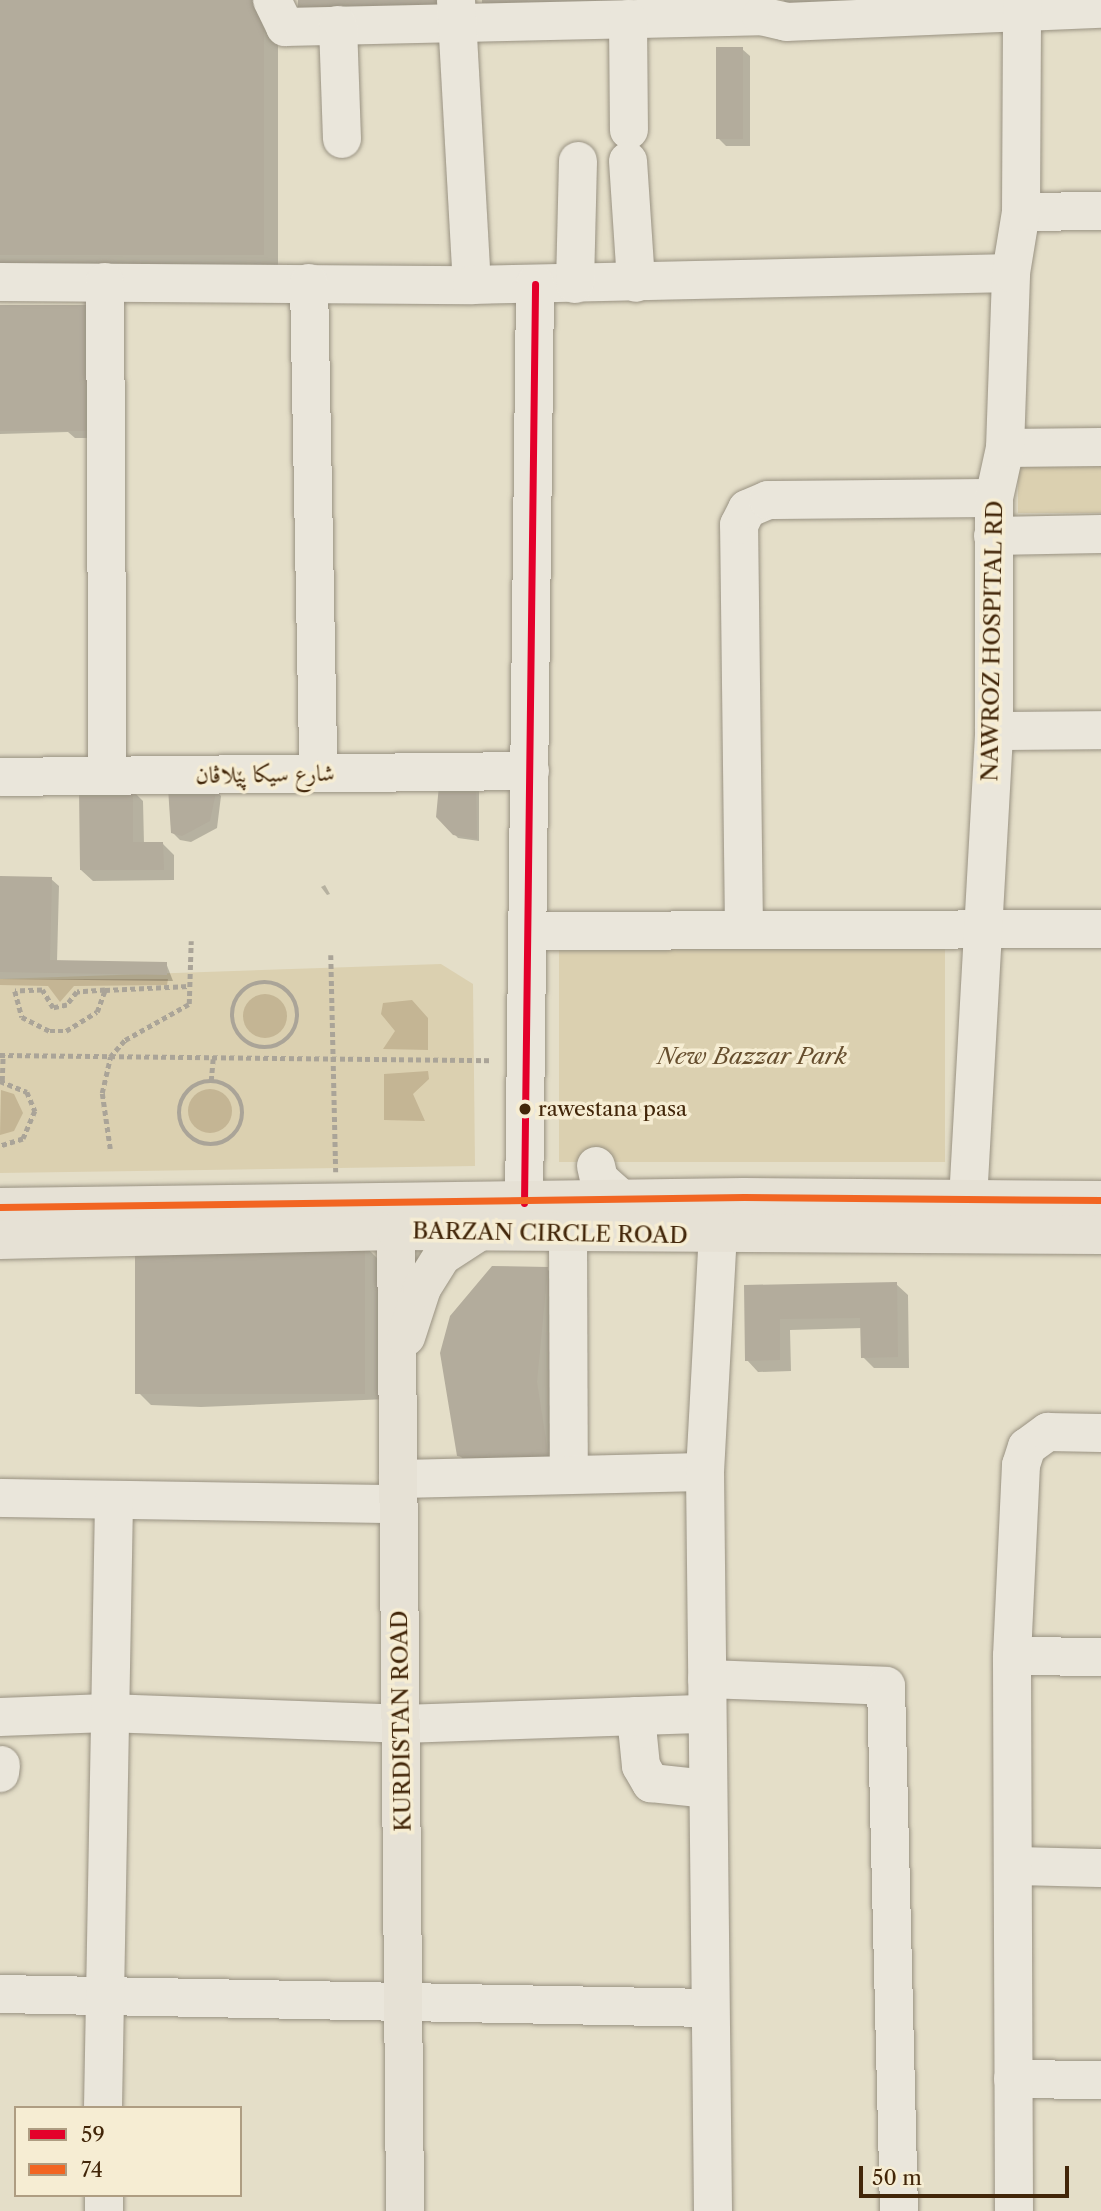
<!DOCTYPE html>
<meta charset="utf-8">
<style>
body{margin:0}
#map{position:relative;width:1101px;height:2211px;overflow:hidden;background:#e4dec8;font-family:"Libre Caslon Text",Amiri,serif}
div>[style]{position:absolute}
.green>*{inset:0;background:#dbd0b0;transform-origin:0 0}
.water>*{inset:0;background:#c4b594}
.round{border-radius:50%}
.shadow>*{inset:0;background:#0003;transform-origin:0 0}
.building>*{inset:0;background:#b3ac9c;transform-origin:0 0}
.path>*{height:4.5px;margin-top:-2.25px;transform-origin:0;background:repeating-linear-gradient(90deg,#aaa498 0 5px,transparent 0 8.5px)}
.path>.ring{margin:-2.25px;padding:0;box-sizing:content-box;background:none;border:4.5px solid #aaa498;border-radius:50%}
.roads{filter:drop-shadow(0 0 2px #999282) drop-shadow(0 0 2px #999282)}
.minor>*{height:38px;margin:-19px;padding:0 19px;transform-origin:19px;border-radius:19px;background:#eae6db}
.major>*{height:38px;margin:-19px;padding:0 19px;transform-origin:19px;border-radius:19px;background:#e6e1d5}
.bus-1>*{height:7px;margin:-3.5px;padding:0 3.5px;transform-origin:3.5px;border-radius:3.5px;background:#e4002b}
.bus-2>*{height:7px;margin:-3.5px;padding:0 3.5px;transform-origin:3.5px;border-radius:3.5px;background:#f26522}
.dots>*{width:19px;height:19px;translate:-50% -50%;box-sizing:border-box;border:4px solid #f6edd3;border-radius:50%}
span{translate:-50% -50%;white-space:nowrap;text-align:center;line-height:1.15;-webkit-text-stroke:7px #f6edd3;paint-order:stroke}
.bus-label{font-size:21px;color:#422609}
.left{translate:0 -50%;text-align:left}
.street-label{font-size:23px;color:#422609}
.park-label{font-size:23px;color:#664e2e;font-style:italic}
.legend{position:absolute;left:14px;top:2106px;width:228px;height:91px;box-sizing:border-box;background:#f6edd3;border:2px solid #ae9d82;margin:0;padding:9px 12px;list-style:none;font-size:21px;color:#422609}
.legend li{display:flex;align-items:center;gap:14px;height:35px}
.legend b{width:35px;border:2px solid #ae9d82}
.scale{position:absolute;left:859px;top:2166px;width:210px;height:32px;box-sizing:border-box;border:4px solid #422609;border-top:0;padding-left:9px;font-size:21px;line-height:24px;white-space:nowrap;color:#422609;-webkit-text-stroke:5px #f6edd3;paint-order:stroke}
</style>
<div id="map">
<div class="green">
<i style="left:1101px;top:464px;width:49px;height:83px;rotate:90deg"></i>
<i style="left:945px;top:946px;width:216px;height:386px;rotate:90deg"></i>
<i style="clip-path:polygon(441px 964px,473px 984px,475px 1166px,0 1173px,0 979px)"></i>
</div>
<div class="water">
<i style="clip-path:polygon(0 979px,168px 979px,167px 985px,74px 986px,60px 1002px,48px 986px,0 985px)"></i>
<i class="round" style="left:243px;top:994px;width:44px;height:44px"></i>
<i style="clip-path:polygon(412px 1000px,428px 1018px,428px 1050px,383px 1049px,395px 1031px,381px 1014px,383px 1003px)"></i>
<i style="clip-path:polygon(428px 1071px,429px 1079px,413px 1094px,425px 1121px,384px 1120px,384px 1074px)"></i>
<i class="round" style="left:188px;top:1089px;width:44px;height:44px"></i>
<i style="clip-path:polygon(1px 1090px,14px 1094px,23px 1113px,14px 1131px,0 1135px)"></i>
</div>
<div class="shadow">
<i style="left:0;top:0;width:278px;height:269px"></i>
<i style="clip-path:polygon(483px 0,733px 0,491px 10px)"></i>
<i style="clip-path:polygon(783px 0,999px 0,798px 16px)"></i>
<i style="clip-path:polygon(742px 49px,750px 56px,750px 146px,726px 146px,719px 139px)"></i>
<i style="clip-path:polygon(0 307px,100px 438px,75px 438px,68px 432px,0 434px)"></i>
<i style="clip-path:polygon(440px 786px,479px 791px,479px 841px,458px 838px,438px 817px)"></i>
<i style="clip-path:polygon(214px 788px,221px 796px,217px 828px,191px 842px,180px 840px,172px 832px)"></i>
<i style="clip-path:polygon(132px 790px,143px 801px,144px 844px,163px 844px,174px 855px,174px 880px,93px 881px,81px 870px)"></i>
<i style="clip-path:polygon(0 878px,51px 879px,59px 886px,57px 962px,166px 963px,173px 981px,0 979px)"></i>
<i style="clip-path:polygon(325px 885px,330px 894px,327px 895px,321px 887px)"></i>
<i style="clip-path:polygon(364px 1245px,379px 1260px,387px 1399px,201px 1407px,151px 1405px,139px 1393px)"></i>
<i style="clip-path:polygon(547px 1269px,579px 1300px,579px 1490px,491px 1487px,459px 1455px)"></i>
<i style="clip-path:polygon(896px 1284px,908px 1295px,909px 1368px,874px 1368px,863px 1357px,862px 1328px,790px 1330px,791px 1371px,758px 1372px,747px 1360px,746px 1287px)"></i>
</div>
<div class="building">
<i style="left:0;top:0;width:264px;height:255px"></i>
<i style="clip-path:polygon(298px 0,453px 0,453px 7px,298px 9px)"></i>
<i style="clip-path:polygon(482px 0,528px 0,528px 2px,482px 3px)"></i>
<i style="left:716px;top:47px;width:27px;height:92px"></i>
<i style="left:93px;top:305px;width:126px;height:93px;rotate:90deg"></i>
<i style="clip-path:polygon(439px 785px,476px 786px,477px 839px,453px 835px,436px 817px)"></i>
<i style="clip-path:polygon(133px 788px,133px 842px,163px 842px,164px 870px,80px 870px,79px 789px)"></i>
<i style="clip-path:polygon(168px 788px,216px 792px,210px 821px,182px 836px,171px 833px)"></i>
<i style="clip-path:polygon(0 876px,52px 877px,50px 960px,167px 962px,167px 975px,0 972px)"></i>
<i style="left:135px;top:1243px;width:230px;height:151px"></i>
<i style="clip-path:polygon(492px 1266px,548px 1267px,537px 1382px,549px 1459px,486px 1462px,457px 1456px,440px 1353px,450px 1316px)"></i>
<i style="clip-path:polygon(897px 1282px,898px 1357px,861px 1358px,860px 1318px,780px 1319px,780px 1360px,745px 1361px,744px 1285px)"></i>
</div>
<div class="path">
<i style="left:331px;top:955px;width:217px;rotate:88.7deg"></i>
<i class="ring" style="left:232px;top:982px;width:61.5px;height:61.5px"></i>
<i style="left:105px;top:990px;width:28px;rotate:176deg"></i>
<i style="left:77px;top:992px;width:16px;rotate:128deg"></i>
<i style="left:67px;top:1005px;width:14px;rotate:168deg"></i>
<i style="left:53px;top:1008px;width:21px;rotate:-121deg"></i>
<i style="left:42px;top:990px;width:27px;rotate:178deg"></i>
<i style="left:15px;top:991px;width:27px;rotate:75deg"></i>
<i style="left:22px;top:1017px;width:31px;rotate:27deg"></i>
<i style="left:50px;top:1031px;width:16px"></i>
<i style="left:66px;top:1031px;width:36px;rotate:-32deg"></i>
<i style="left:97px;top:1012px;width:23px;rotate:-70deg"></i>
<i style="left:105px;top:990px;width:84px;rotate:-2.7deg"></i>
<i style="left:0;top:1055px;width:493px;rotate:0.6deg"></i>
<i class="ring" style="left:179px;top:1081px;width:59.5px;height:59.5px"></i>
<i style="left:0;top:1081px;width:29px;rotate:22deg"></i>
<i style="left:27px;top:1092px;width:21px;rotate:67deg"></i>
<i style="left:35px;top:1111px;width:30px;rotate:113deg"></i>
<i style="left:23px;top:1139px;width:24px;rotate:163deg"></i>
<i style="left:2px;top:1081px;width:26px;rotate:-88deg"></i>
<i style="left:211px;top:1081px;width:22px;rotate:-85deg"></i>
<i style="left:110px;top:1149px;width:57px;rotate:-98.1deg"></i>
<i style="left:102px;top:1093px;width:37px;rotate:-77deg"></i>
<i style="left:110px;top:1057px;width:23px;rotate:-49deg"></i>
<i style="left:125px;top:1040px;width:73px;rotate:-29.4deg"></i>
<i style="left:189px;top:1004px;width:63px;rotate:-88.2deg"></i>
</div>
<div class="roads">
<div class="minor">
<i style="left:272px;top:0;width:30px;rotate:64deg"></i>
<i style="left:285px;top:27px;width:476px;rotate:-1.3deg"></i>
<i style="left:761px;top:16px;width:26px;rotate:13deg"></i>
<i style="left:786px;top:22px;width:315px;rotate:-2.4deg"></i>
<i style="left:456px;top:0;width:285px;rotate:86.8deg"></i>
<i style="left:628px;top:19px;width:111px;rotate:89.5deg"></i>
<i style="left:338px;top:25px;width:114px;rotate:88deg"></i>
<i style="left:628px;top:161px;width:122px;rotate:86.2deg"></i>
<i style="left:1021px;top:212px;width:80px;rotate:-0.7deg"></i>
<i style="left:0;top:282px;width:472px;rotate:0.4deg"></i>
<i style="left:472px;top:285px;width:539px;rotate:-1.28deg"></i>
<i style="left:105px;top:282px;width:493px;rotate:89.7deg"></i>
<i style="left:309px;top:283px;width:490px;rotate:88.9deg"></i>
<i style="left:575px;top:284px;width:123px;rotate:-88.6deg"></i>
<i style="left:1005px;top:448px;width:96px;rotate:-0.6deg"></i>
<i style="left:993px;top:536px;width:108px;rotate:-1.1deg"></i>
<i style="left:994px;top:731px;width:107px;rotate:-0.5deg"></i>
<i style="left:0;top:777px;width:530px;rotate:-0.65deg"></i>
<i style="left:744px;top:929px;width:404px;rotate:-90.7deg"></i>
<i style="left:739px;top:525px;width:18px;rotate:-63deg"></i>
<i style="left:747px;top:509px;width:23px;rotate:-23deg"></i>
<i style="left:768px;top:500px;width:226px;rotate:-0.5deg"></i>
<i style="left:529px;top:931px;width:572px;rotate:-0.2deg"></i>
<i style="left:596px;top:1166px;width:13px;rotate:77deg"></i>
<i style="left:599px;top:1179px;width:31px;rotate:42deg"></i>
<i style="left:968px;top:1200px;width:470px;rotate:-86.8deg"></i>
<i style="left:994px;top:731px;width:233px;rotate:-90deg"></i>
<i style="left:994px;top:498px;width:51px;rotate:-77.6deg"></i>
<i style="left:1005px;top:448px;width:175px;rotate:-88deg"></i>
<i style="left:1011px;top:273px;width:62px;rotate:-80.7deg"></i>
<i style="left:1021px;top:212px;width:212px;rotate:-89.7deg"></i>
<i style="left:524px;top:1203px;width:919px;rotate:-89.31deg"></i>
<i style="left:568px;top:1233px;width:242px;rotate:89.8deg"></i>
<i style="left:398px;top:1479px;width:307px;rotate:-1.3deg"></i>
<i style="left:0;top:1498px;width:398px;rotate:0.9deg"></i>
<i style="left:1012px;top:1656px;width:89px;rotate:0.6deg"></i>
<i style="left:707px;top:1679px;width:179px;rotate:2.2deg"></i>
<i style="left:886px;top:1686px;width:525px;rotate:88.58deg"></i>
<i style="left:636px;top:1716px;width:50px;rotate:84.3deg"></i>
<i style="left:641px;top:1766px;width:20px;rotate:60deg"></i>
<i style="left:651px;top:1783px;width:56px;rotate:6.1deg"></i>
<i style="left:0;top:1717px;width:107px;rotate:-2.1deg"></i>
<i style="left:107px;top:1713px;width:294px;rotate:2.1deg"></i>
<i style="left:401px;top:1724px;width:306px;rotate:-1.9deg"></i>
<i style="left:0;top:1773px;width:8px;rotate:-83deg"></i>
<i style="left:1015px;top:1866px;width:86px;rotate:1.3deg"></i>
<i style="left:0;top:1994px;width:707px;rotate:1.13deg"></i>
<i style="left:1013px;top:2079px;width:88px;rotate:0.7deg"></i>
<i style="left:103px;top:2108px;width:607px;rotate:-88.96deg"></i>
<i style="left:104px;top:2195px;width:16px;rotate:90deg"></i>
<i style="left:713px;top:2211px;width:739px;rotate:-90.62deg"></i>
<i style="left:705px;top:1472px;width:238px;rotate:-86.9deg"></i>
<i style="left:1014px;top:2211px;width:555px;rotate:-90.21deg"></i>
<i style="left:1012px;top:1656px;width:191px;rotate:-87.3deg"></i>
<i style="left:1021px;top:1465px;width:19px;rotate:-72deg"></i>
<i style="left:1027px;top:1447px;width:26px;rotate:-36deg"></i>
<i style="left:1048px;top:1432px;width:53px;rotate:1.1deg"></i>
</div>
<div class="major">
<i style="left:0;top:1207px;width:744px;rotate:-0.77deg"></i>
<i style="left:744px;top:1197px;width:357px;rotate:0.5deg"></i>
<i style="left:396px;top:1231px;width:980px;rotate:89.47deg"></i>
<i style="left:0;top:1240px;width:396px;rotate:-1.3deg"></i>
<i style="left:396px;top:1231px;width:705px;rotate:0.33deg"></i>
<i style="left:406px;top:1337px;width:52px;rotate:-71.9deg"></i>
<i style="left:422px;top:1288px;width:38px;rotate:-58deg"></i>
<i style="left:442px;top:1256px;width:44px;rotate:-33deg"></i>
</div>
</div>
<div class="bus-1">
<i style="left:524px;top:1203px;width:919px;rotate:-89.31deg"></i>
</div>
<div class="bus-2">
<i style="left:0;top:1207px;width:744px;rotate:-0.77deg"></i>
<i style="left:744px;top:1197px;width:357px;rotate:0.5deg"></i>
</div>
<div class="dots">
<i style="left:525px;top:1109px;background:#422609"></i>
</div>
<div class="bus-label">
<span class="left" style="left:538px;top:1109px">rawestana pasa</span>
</div>
<div class="street-label">
<span style="left:992px;top:641px;rotate:-89deg">NAWROZ HOSPITAL RD</span>
<span style="left:265px;top:774px;rotate:-1deg">شارع سيكا پێلاڤان</span>
<span style="left:550px;top:1233px;rotate:1deg">BARZAN CIRCLE ROAD</span>
<span style="left:401px;top:1721px;rotate:-91deg">KURDISTAN ROAD</span>
</div>
<div class="park-label">
<span style="left:752px;top:1056px">New Bazzar Park</span>
</div>
<ul class="legend">
<li><b style="height:9px;background:#e4002b"></b>59</li>
<li><b style="height:9px;background:#f26522"></b>74</li>
</ul>
<div class="scale">50 m</div>
</div>
